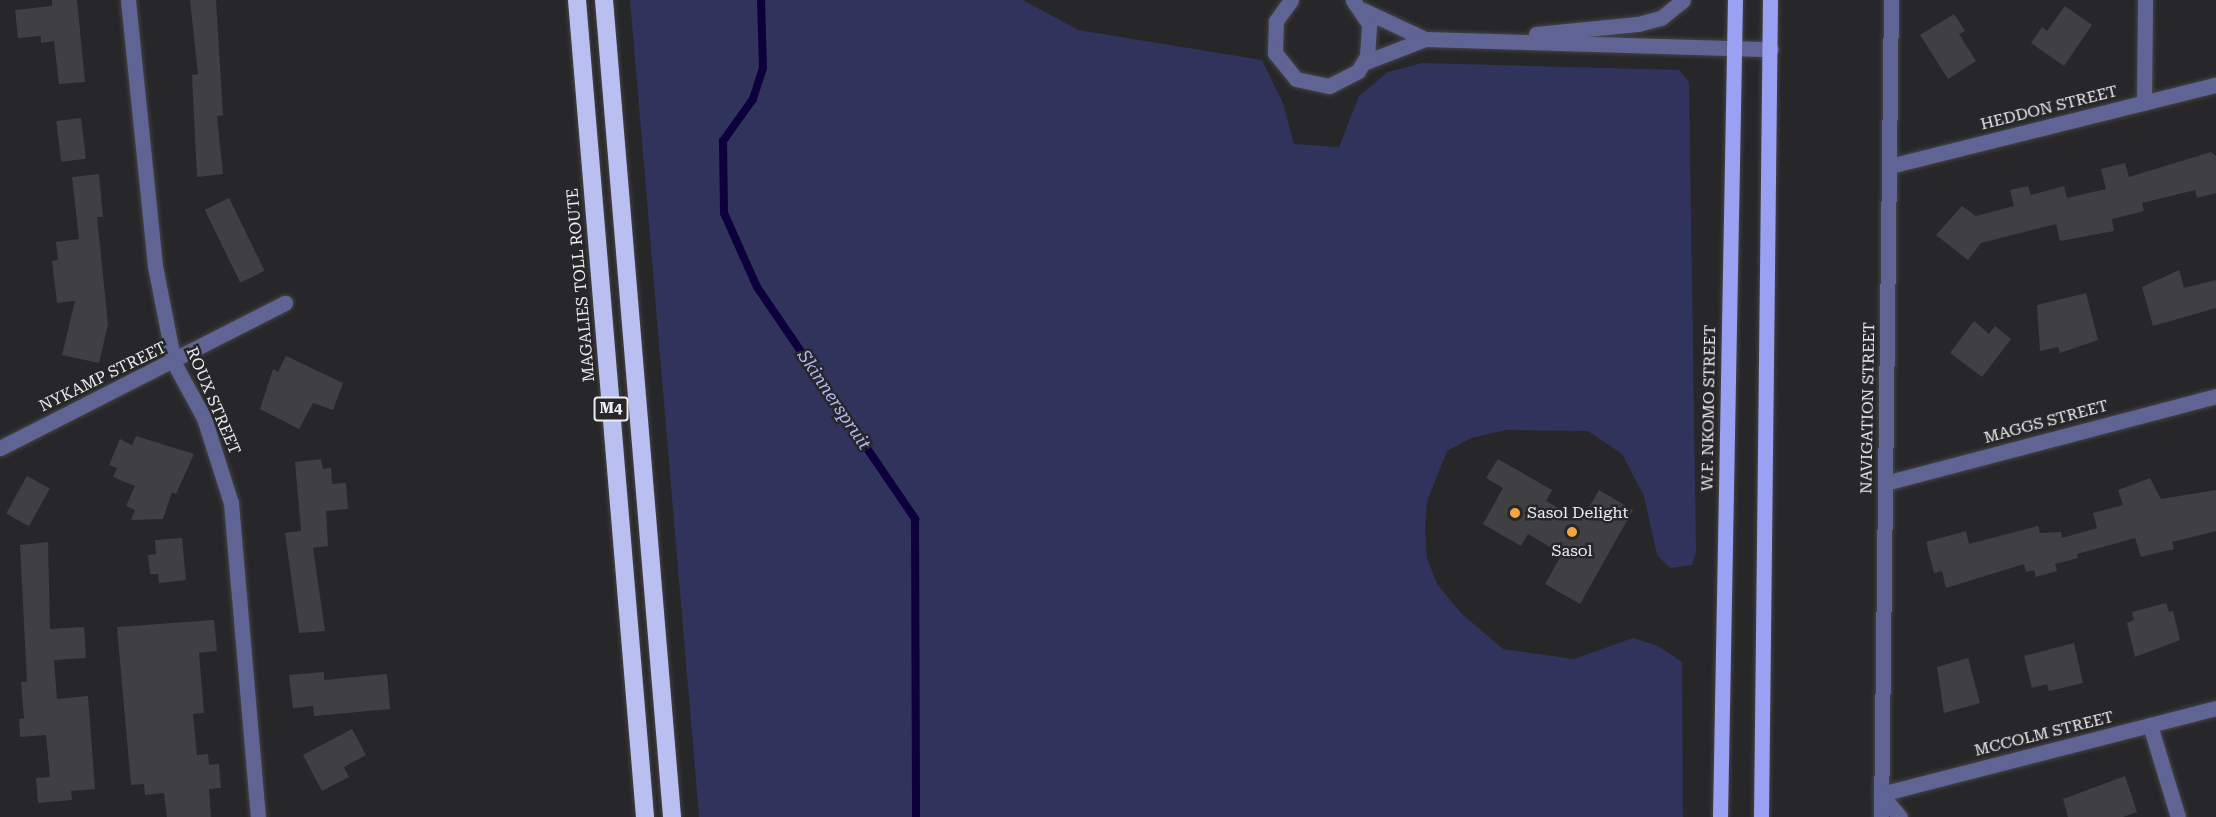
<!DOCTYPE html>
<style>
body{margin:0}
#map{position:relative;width:2216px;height:817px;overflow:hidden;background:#272729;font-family:"Roboto Serif",serif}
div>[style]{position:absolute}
.green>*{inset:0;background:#30335b}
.stream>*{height:8px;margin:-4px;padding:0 4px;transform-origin:4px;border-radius:4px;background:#0c003d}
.building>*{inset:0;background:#404043;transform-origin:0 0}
.roads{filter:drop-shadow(0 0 2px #434345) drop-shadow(0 0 2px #434345)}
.minor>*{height:15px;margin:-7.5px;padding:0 7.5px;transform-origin:7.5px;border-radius:7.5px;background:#5f6495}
.major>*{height:15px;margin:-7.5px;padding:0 7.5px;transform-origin:7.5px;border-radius:7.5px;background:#9aa1f2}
.highway>*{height:18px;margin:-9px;padding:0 9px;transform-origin:9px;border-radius:9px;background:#b9bff0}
.dots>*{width:16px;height:16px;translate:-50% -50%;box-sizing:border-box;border:3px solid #272729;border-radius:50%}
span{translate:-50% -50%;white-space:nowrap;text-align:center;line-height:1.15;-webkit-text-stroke:5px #272729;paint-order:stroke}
.shield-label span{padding:2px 4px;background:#272729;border:2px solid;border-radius:4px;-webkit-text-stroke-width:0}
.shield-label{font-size:15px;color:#ededef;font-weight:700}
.street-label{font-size:16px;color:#ededef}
.poi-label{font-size:16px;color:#ededef}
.left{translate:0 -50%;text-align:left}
.water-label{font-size:18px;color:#b2b9f5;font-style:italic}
</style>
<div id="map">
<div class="green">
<i style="clip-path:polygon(630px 0,1023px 0,1078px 30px,1262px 60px,1283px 103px,1294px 144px,1339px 147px,1359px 96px,1388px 72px,1422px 63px,1679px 70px,1689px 82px,1696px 551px,1692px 565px,1670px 568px,1657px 555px,1644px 496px,1622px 454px,1588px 431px,1506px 430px,1471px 438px,1447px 451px,1427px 501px,1425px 532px,1427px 558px,1437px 584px,1461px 613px,1503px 649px,1574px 659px,1633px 638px,1658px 646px,1682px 662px,1683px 817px,699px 817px)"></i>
</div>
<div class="stream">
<i style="left:761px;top:0;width:68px;rotate:88.3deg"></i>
<i style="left:763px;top:68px;width:33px;rotate:108deg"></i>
<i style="left:753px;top:99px;width:52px;rotate:125.5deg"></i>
<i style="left:723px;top:141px;width:72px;rotate:89.2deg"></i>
<i style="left:724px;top:213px;width:81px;rotate:66deg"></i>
<i style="left:757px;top:287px;width:281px;rotate:55.7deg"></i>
<i style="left:915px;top:519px;width:298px;rotate:89.8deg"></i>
</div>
<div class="building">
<i style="clip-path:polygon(52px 0,77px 0,85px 82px,59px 84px,54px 41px,41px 43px,41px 36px,18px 38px,15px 10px,52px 6px)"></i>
<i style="clip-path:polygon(190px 0,216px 0,223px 115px,217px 116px,223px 174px,197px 177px,192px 75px,198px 74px)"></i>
<i style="clip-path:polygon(2065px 6px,2092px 25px,2064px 66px,2031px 43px,2042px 27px,2047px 31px)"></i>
<i style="clip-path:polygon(1954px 14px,1965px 31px,1959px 34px,1976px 61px,1948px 79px,1920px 35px)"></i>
<i style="left:81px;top:118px;width:41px;height:25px;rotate:83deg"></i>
<i style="clip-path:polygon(2211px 152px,2216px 156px,2216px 193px,2197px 198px,2195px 190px,2142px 203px,2144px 211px,2112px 219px,2114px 231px,2060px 241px,2056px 224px,1981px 243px,1968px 260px,1936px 235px,1962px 206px,1976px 216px,2014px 206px,2010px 190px,2028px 186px,2031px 195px,2064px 186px,2067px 198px,2106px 189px,2101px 169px,2125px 163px,2129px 177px)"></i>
<i style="clip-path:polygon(99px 174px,103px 217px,97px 217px,108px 324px,99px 363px,62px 355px,75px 301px,57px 303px,52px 261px,58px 260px,56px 242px,79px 239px,72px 177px)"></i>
<i style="left:229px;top:198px;width:81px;height:27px;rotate:64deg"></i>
<i style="clip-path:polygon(2179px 270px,2184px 288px,2216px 280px,2216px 308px,2153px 326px,2142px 287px)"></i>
<i style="clip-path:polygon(2086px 293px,2098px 340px,2060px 353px,2058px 347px,2040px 351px,2037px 305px)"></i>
<i style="clip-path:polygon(1974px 321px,1989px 334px,1995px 326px,2011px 339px,1982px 377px,1950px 353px)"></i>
<i style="clip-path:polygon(286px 356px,343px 383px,333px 410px,313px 403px,299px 429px,260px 409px,273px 369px,278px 372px)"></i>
<i style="clip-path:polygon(136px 436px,194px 454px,176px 494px,172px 492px,163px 519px,131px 520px,135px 510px,126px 506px,135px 486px,113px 477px,117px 468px,109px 465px,120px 439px,132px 445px)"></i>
<i style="clip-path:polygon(321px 459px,323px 469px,331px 468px,332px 484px,346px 483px,348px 509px,326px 511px,328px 546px,313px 548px,325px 631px,299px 633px,285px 533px,301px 531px,295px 462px)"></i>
<i style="clip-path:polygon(1498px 459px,1552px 490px,1546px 501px,1581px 521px,1599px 490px,1633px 510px,1580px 604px,1545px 584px,1562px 554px,1528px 534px,1521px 546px,1483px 524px,1503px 488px,1486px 478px)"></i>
<i style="left:27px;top:476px;width:26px;height:43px;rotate:29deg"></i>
<i style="clip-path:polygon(2150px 478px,2161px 499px,2216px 490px,2216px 531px,2172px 542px,2174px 549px,2141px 557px,2135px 538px,2077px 554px,2078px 558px,2055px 564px,2057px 571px,2036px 577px,2034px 570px,2026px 572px,2024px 564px,1946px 588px,1942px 571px,1934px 573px,1926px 542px,1966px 531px,1969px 544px,2038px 526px,2040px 533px,2061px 532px,2062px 538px,2097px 528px,2093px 513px,2123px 505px,2118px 490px)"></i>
<i style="clip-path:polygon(182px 538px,186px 580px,159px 583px,158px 574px,150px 574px,148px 555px,156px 554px,155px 540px)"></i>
<i style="clip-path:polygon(48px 542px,50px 629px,84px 627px,86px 658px,54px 660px,57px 699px,88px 696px,95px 789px,71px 791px,72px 800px,38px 803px,36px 778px,50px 777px,46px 735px,20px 737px,19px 719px,24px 718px,21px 682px,27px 682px,20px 545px)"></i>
<i style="clip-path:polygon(2166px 603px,2169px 612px,2173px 611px,2180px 640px,2135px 657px,2127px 623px,2134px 620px,2132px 612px)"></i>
<i style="clip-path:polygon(214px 620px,217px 651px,199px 653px,204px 713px,193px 714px,197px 755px,208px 754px,209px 765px,219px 764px,221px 788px,209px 789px,211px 817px,167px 817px,164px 793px,145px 795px,144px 784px,131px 785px,117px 627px)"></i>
<i style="clip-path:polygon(2074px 643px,2083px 683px,2049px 691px,2047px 684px,2032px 688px,2024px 656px)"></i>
<i style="clip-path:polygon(1968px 658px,1980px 703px,1944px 713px,1937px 667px)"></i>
<i style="clip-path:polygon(324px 672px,324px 680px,387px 674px,390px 709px,314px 716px,313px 706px,293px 708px,289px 675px)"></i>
<i style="clip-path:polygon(352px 729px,366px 755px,344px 767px,349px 777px,322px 791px,303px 755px)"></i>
<i style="clip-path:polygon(2125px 776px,2137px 812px,2123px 817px,2068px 817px,2063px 799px)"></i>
</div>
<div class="roads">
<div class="minor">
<i style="left:128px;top:0;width:267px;rotate:84.2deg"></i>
<i style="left:155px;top:266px;width:99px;rotate:78.9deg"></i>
<i style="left:174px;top:363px;width:63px;rotate:61.4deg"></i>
<i style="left:204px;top:418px;width:89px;rotate:72.4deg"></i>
<i style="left:231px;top:503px;width:315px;rotate:85.1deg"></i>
<i style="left:1291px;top:0;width:26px;rotate:126deg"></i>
<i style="left:1276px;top:21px;width:32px;rotate:92deg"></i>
<i style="left:1275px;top:53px;width:33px;rotate:51deg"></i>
<i style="left:1296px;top:79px;width:34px;rotate:12deg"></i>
<i style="left:1329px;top:86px;width:33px;rotate:-27deg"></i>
<i style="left:1358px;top:71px;width:17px;rotate:-59deg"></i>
<i style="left:1367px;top:56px;width:32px;rotate:-86deg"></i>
<i style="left:1369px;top:24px;width:29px;rotate:-124deg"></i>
<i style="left:1363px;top:10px;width:68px;rotate:25.1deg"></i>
<i style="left:1425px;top:39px;width:346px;rotate:1.7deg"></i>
<i style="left:1536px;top:34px;width:102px;rotate:-5.6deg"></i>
<i style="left:1638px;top:24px;width:24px;rotate:-15deg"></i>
<i style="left:1661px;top:18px;width:28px;rotate:-39deg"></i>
<i style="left:1363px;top:63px;width:66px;rotate:-21.2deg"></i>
<i style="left:2144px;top:103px;width:103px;rotate:-89.4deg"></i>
<i style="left:1890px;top:166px;width:336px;rotate:-14deg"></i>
<i style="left:0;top:448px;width:320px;rotate:-27deg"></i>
<i style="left:1885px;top:483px;width:342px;rotate:-14.7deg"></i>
<i style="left:2150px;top:725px;width:96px;rotate:73.1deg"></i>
<i style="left:1881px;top:817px;width:817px;rotate:-89.3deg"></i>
<i style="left:1900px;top:817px;width:30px;rotate:-130deg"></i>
<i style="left:1881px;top:794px;width:346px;rotate:-14.4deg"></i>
</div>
<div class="major">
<i style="left:1720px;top:817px;width:817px;rotate:-88.95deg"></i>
<i style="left:1761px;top:817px;width:817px;rotate:-89.37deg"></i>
</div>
<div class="highway">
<i style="left:577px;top:0;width:820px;rotate:85.24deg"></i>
<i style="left:604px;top:0;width:820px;rotate:85.24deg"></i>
</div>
</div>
<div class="dots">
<i style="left:1515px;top:513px;background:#f2a541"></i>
<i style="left:1572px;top:532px;background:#f2a541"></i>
</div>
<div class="shield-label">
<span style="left:611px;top:409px">M4</span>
</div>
<div class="street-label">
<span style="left:2049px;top:108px;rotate:-14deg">HEDDON STREET</span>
<span style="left:581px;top:285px;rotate:-95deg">MAGALIES TOLL ROUTE</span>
<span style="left:103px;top:377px;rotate:-26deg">NYKAMP STREET</span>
<span style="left:213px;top:401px;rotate:67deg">ROUX STREET</span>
<span style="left:1709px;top:408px;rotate:-89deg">W.F. NKOMO STREET</span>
<span style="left:1868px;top:408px;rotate:-89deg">NAVIGATION STREET</span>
<span style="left:2046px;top:422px;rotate:-15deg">MAGGS STREET</span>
<span style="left:2044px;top:734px;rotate:-14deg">MCCOLM STREET</span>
</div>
<div class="poi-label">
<span class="left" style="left:1527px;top:513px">Sasol Delight</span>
<span style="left:1572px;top:551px">Sasol</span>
</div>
<div class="water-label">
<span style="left:834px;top:400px;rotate:56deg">Skinnerspruit</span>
</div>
</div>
